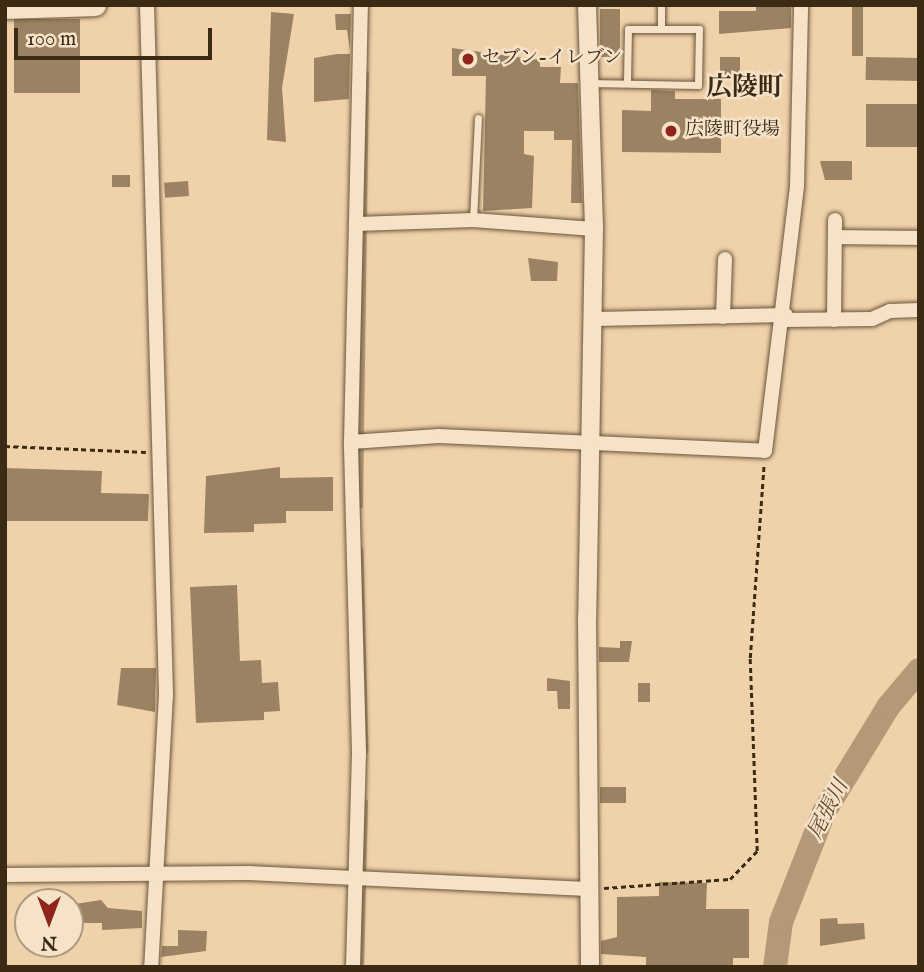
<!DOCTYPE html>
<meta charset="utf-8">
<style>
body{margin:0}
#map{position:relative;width:924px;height:972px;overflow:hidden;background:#f0d2aa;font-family:"IM FELL English","Noto Serif JP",serif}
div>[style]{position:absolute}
.stream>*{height:4.5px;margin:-2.25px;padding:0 2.25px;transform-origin:2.25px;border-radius:2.25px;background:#b39977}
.river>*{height:24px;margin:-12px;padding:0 12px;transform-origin:12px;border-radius:12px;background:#b39977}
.building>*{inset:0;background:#9a8262;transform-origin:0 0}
.path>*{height:2.5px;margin-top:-1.25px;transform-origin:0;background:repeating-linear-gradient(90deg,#3c2b14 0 5px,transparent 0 8.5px)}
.roads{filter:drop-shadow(0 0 2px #69553a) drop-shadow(0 0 2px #69553a)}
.service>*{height:7px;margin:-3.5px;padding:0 3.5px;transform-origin:3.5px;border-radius:3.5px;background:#f5e2c8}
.minor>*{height:14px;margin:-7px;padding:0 7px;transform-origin:7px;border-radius:7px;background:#f5e2c8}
.tertiary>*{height:18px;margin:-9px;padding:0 9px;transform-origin:9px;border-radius:9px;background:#f5e2c8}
.secondary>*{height:21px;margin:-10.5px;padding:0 10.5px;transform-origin:10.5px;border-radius:10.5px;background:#f5e2c8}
.dots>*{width:19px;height:19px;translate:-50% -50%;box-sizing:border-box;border:4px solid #f5e2c8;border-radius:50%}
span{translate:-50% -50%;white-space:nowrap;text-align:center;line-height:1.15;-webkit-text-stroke:5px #f5e2c8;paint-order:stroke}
.poi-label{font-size:19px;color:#3c2b14}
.left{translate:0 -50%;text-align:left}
.water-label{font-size:21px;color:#5a462d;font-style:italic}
.district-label{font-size:26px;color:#3c2b14;font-weight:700}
.frame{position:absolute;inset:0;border:7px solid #3c2b14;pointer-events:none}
.north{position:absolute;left:14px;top:888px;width:70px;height:70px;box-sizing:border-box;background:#f5e2c8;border:2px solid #ab9980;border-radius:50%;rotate:180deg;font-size:19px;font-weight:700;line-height:28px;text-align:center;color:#3c2b14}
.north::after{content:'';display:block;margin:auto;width:24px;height:32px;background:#8f2418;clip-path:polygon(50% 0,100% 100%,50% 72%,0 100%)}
.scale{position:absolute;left:14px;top:28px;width:198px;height:32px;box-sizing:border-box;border:4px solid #3c2b14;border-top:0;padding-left:9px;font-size:21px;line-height:24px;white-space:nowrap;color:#3c2b14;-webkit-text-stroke:5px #f5e2c8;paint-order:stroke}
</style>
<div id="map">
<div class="stream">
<i style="left:360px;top:506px;width:432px;rotate:-89.2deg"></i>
<i style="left:361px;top:550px;width:201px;rotate:88.6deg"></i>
<i style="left:361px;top:967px;width:165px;rotate:-88.6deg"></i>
</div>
<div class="river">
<i style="left:775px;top:967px;width:45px;rotate:-82.4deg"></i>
<i style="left:781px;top:922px;width:118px;rotate:-68.6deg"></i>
<i style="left:824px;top:812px;width:123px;rotate:-58.6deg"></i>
<i style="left:888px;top:707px;width:48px;rotate:-50deg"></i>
</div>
<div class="building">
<i style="clip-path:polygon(756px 5px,791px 5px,791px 28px,719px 34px,719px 11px,756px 11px)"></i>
<i style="left:852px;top:5px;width:11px;height:51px"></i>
<i style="left:600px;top:9px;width:20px;height:48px"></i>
<i style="clip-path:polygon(271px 12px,294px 14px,282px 88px,286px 142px,267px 140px)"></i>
<i style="clip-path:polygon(335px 14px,351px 14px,350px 50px,347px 30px,336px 30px)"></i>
<i style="left:80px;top:19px;width:74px;height:66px;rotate:90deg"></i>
<i style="clip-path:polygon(452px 48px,540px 60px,540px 67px,561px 67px,560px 83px,578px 83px,582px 203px,571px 203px,572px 140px,554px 140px,554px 131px,524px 131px,524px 154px,534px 156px,532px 208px,483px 211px,486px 76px,452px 76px)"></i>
<i style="clip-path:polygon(337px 54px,350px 54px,349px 99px,314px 102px,314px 58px)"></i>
<i style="left:720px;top:57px;width:20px;height:18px"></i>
<i style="left:866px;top:57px;width:53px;height:23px;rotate:1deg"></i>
<i style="clip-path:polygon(651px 90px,675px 91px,675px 99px,721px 99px,721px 153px,622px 152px,622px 110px,651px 111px)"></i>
<i style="left:866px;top:104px;width:53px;height:43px"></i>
<i style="clip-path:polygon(820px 161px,852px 161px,852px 180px,825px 180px)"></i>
<i style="left:112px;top:175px;width:18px;height:12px"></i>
<i style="left:188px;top:181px;width:15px;height:24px;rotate:86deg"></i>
<i style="clip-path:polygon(528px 258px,558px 262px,557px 281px,531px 281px)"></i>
<i style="clip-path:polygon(280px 467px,280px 478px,333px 477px,333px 511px,286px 511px,286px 523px,254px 524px,254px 532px,204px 533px,206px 476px)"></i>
<i style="clip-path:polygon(5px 468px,102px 471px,101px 493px,149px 494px,148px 521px,5px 521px)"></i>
<i style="clip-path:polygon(237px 585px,240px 661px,261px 660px,262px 683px,278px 682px,280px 711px,264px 712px,264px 720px,196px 723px,190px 587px)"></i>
<i style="clip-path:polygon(620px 641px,632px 641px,629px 662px,599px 662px,599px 647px,620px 648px)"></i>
<i style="clip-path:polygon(121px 668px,156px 668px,155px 712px,117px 705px)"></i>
<i style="clip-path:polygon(547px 678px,570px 681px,570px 709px,558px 709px,557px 691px,547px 691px)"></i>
<i style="left:638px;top:683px;width:12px;height:19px"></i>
<i style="left:600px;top:787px;width:26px;height:16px"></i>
<i style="clip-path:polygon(659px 882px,707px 883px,706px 909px,749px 909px,749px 958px,733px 958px,733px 967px,646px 967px,646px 957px,601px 954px,601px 941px,617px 937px,617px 897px,659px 896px)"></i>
<i style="clip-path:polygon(101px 900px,108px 908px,142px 911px,142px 928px,102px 930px,102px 923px,75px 923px,75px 904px)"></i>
<i style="clip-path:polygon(837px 918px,838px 924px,864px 923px,865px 939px,820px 946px,820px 919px)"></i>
<i style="clip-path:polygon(178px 930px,207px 931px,206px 951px,161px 957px,162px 946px,178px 946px)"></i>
</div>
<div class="path">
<i style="left:5px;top:446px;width:141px;rotate:2.4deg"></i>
<i style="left:604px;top:888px;width:126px;rotate:-4.1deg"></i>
<i style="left:730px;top:879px;width:39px;rotate:-46deg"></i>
<i style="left:757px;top:851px;width:193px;rotate:-92.1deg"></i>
<i style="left:750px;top:658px;width:194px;rotate:-85.9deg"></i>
</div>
<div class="roads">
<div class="service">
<i style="left:661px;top:5px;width:23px;rotate:90deg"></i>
<i style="left:589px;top:83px;width:109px;rotate:1.1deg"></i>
<i style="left:698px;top:85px;width:56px;rotate:-89deg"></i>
<i style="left:699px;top:29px;width:71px;rotate:180deg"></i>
<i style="left:628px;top:29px;width:53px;rotate:91.1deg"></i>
<i style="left:473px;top:220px;width:102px;rotate:-87.2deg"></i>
</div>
<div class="minor">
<i style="left:147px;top:5px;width:689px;rotate:88.42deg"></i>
<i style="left:166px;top:694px;width:273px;rotate:93.1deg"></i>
<i style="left:357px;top:224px;width:116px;rotate:-2deg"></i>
<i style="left:473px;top:220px;width:121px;rotate:4.3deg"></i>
<i style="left:835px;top:237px;width:84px;rotate:0.7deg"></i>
<i style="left:723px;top:317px;width:58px;rotate:-88deg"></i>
<i style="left:594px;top:319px;width:192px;rotate:-1.2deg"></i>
<i style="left:785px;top:320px;width:87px;rotate:-0.7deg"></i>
<i style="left:872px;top:319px;width:20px;rotate:-24deg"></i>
<i style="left:890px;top:311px;width:29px;rotate:-2deg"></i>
<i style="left:834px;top:320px;width:100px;rotate:-89.4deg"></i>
<i style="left:351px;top:442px;width:88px;rotate:-3.9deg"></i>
<i style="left:439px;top:436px;width:326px;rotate:2.6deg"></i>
<i style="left:765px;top:451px;width:267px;rotate:-83.1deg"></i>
<i style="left:797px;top:186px;width:181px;rotate:-88.7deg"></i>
<i style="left:5px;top:875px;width:243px;rotate:-0.5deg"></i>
<i style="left:248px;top:873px;width:340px;rotate:2.7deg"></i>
<i style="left:353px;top:967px;width:215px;rotate:-88.4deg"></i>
<i style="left:359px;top:752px;width:310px;rotate:-91.5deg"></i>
<i style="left:351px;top:442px;width:437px;rotate:-88.7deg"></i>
</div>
<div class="tertiary">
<i style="left:587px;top:5px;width:224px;rotate:88.2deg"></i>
<i style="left:594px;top:229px;width:389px;rotate:91deg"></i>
<i style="left:587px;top:618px;width:349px;rotate:89.5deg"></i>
</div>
<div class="secondary">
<i style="left:5px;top:8px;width:90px;rotate:-1.9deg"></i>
</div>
</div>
<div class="dots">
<i style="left:468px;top:59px;background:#8f2418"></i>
<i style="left:671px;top:131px;background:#8f2418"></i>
</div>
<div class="poi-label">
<span class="left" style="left:482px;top:59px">セブン-イレブン</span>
<span class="left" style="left:685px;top:131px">広陵町役場</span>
</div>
<div class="water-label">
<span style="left:829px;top:810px;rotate:-63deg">尾張川</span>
</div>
<div class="district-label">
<span style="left:745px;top:88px">広陵町</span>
</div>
<div class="frame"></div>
<div class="north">N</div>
<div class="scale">100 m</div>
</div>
